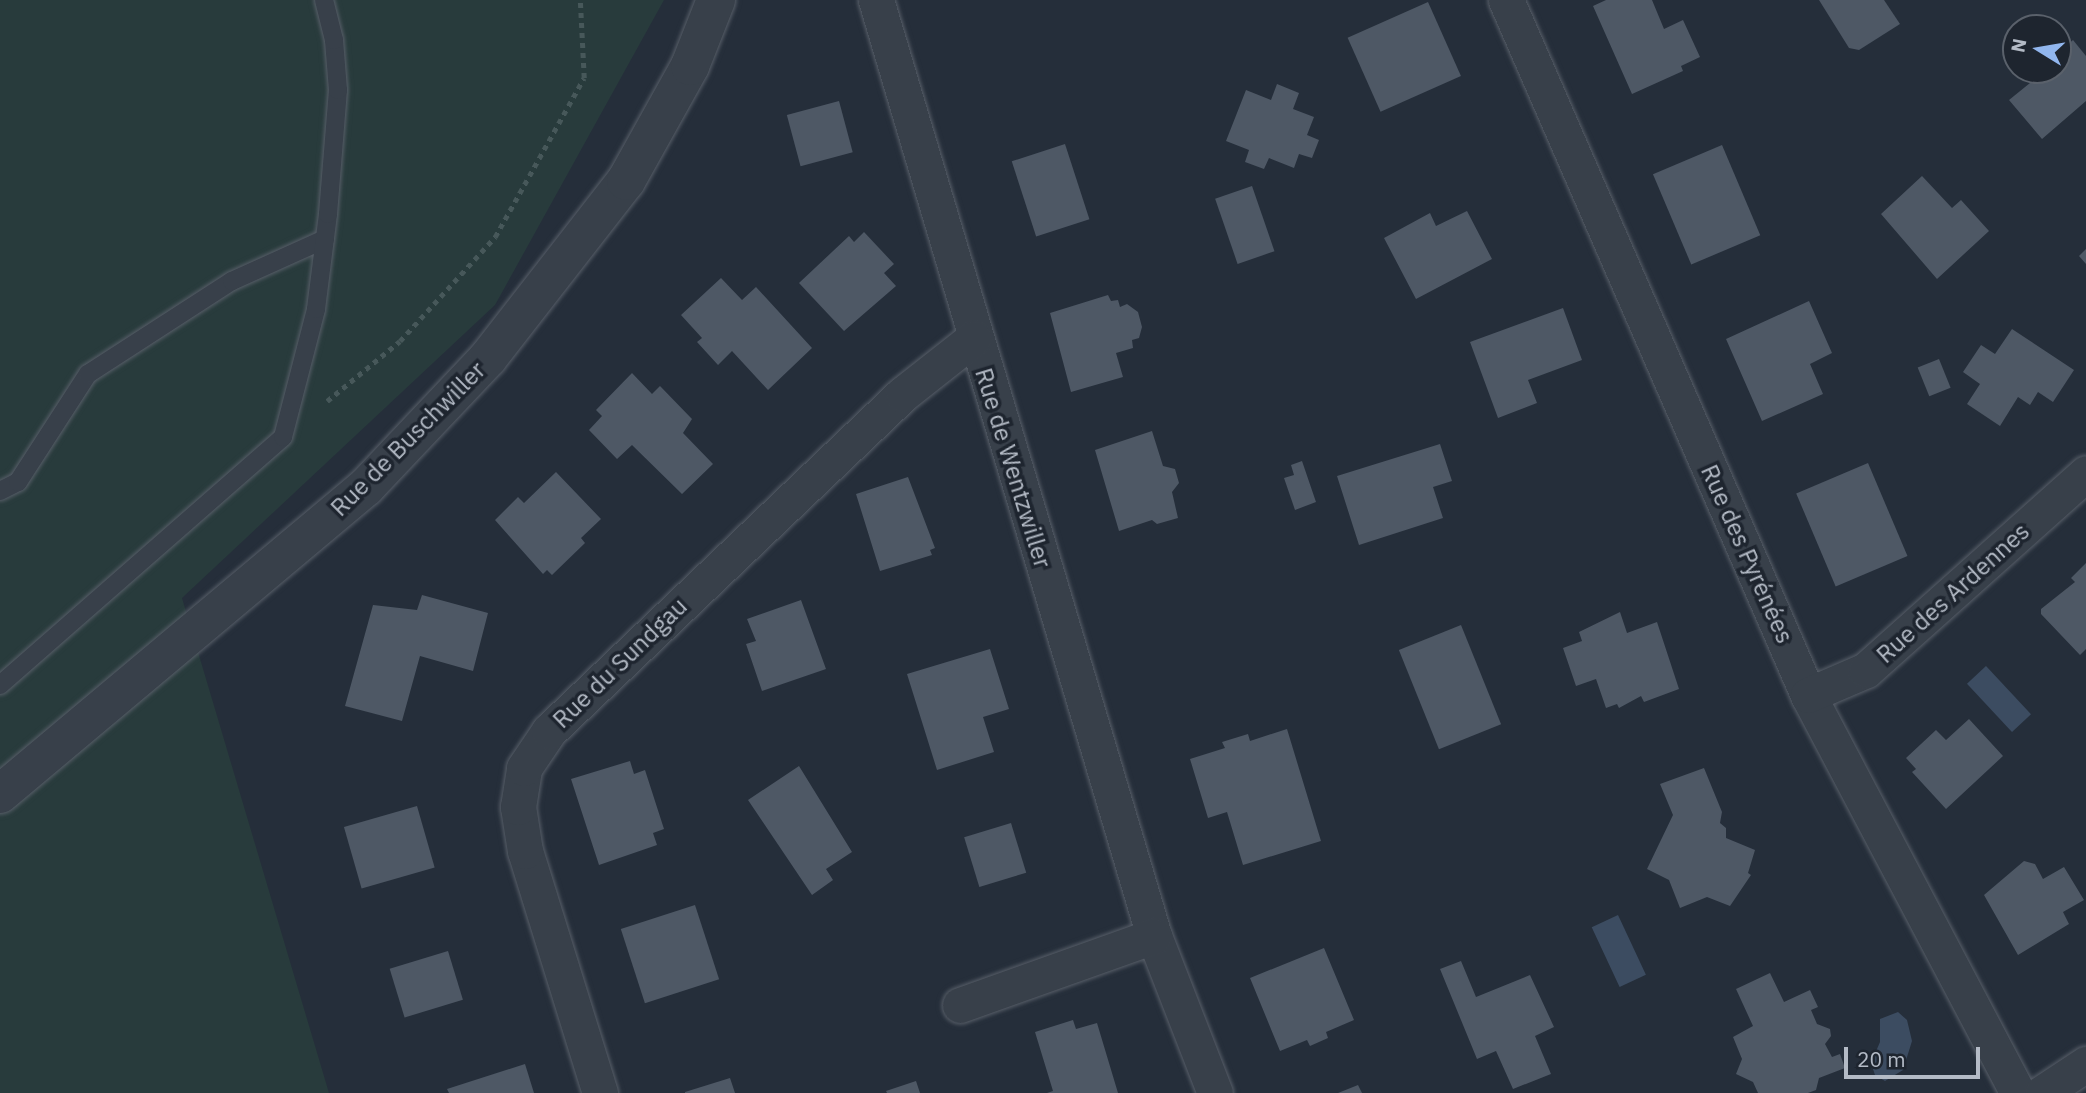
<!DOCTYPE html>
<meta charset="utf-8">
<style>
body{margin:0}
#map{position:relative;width:2086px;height:1093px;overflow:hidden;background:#252e3a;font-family:"IBM Plex Sans",sans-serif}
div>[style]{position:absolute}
.green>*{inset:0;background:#283b3c}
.water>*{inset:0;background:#3c4c61;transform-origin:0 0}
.building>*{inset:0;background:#4e5865;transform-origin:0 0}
.path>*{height:4.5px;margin-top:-2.25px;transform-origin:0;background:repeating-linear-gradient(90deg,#47585a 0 5px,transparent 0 10px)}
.roads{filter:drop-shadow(0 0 2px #575e68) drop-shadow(0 0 2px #575e68)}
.service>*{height:18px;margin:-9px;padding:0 9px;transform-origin:9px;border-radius:9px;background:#38404a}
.minor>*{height:35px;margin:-17.5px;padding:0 17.5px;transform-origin:17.5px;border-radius:17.5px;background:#38404a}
.tertiary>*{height:38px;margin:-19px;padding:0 19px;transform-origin:19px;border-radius:19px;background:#38404a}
span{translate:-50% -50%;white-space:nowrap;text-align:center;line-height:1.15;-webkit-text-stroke:7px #1e252f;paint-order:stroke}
.street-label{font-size:24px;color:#b4bbc6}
.north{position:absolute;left:2002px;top:14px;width:70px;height:70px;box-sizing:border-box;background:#1e252f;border:2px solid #5a616b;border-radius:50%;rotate:281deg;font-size:19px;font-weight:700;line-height:28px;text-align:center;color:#b4bbc6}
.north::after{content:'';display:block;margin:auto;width:24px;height:32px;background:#91b6ee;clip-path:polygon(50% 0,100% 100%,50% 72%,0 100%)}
.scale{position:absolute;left:1844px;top:1047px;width:136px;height:32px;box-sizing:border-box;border:4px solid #b4bbc6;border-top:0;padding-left:9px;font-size:21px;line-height:24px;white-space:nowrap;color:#b4bbc6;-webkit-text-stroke:5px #1e252f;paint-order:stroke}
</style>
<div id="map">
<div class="green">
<i style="clip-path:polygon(0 0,664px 0,495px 305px,182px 598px,329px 1093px,0 1093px)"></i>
</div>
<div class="water">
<i style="left:1986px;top:666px;width:66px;height:26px;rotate:47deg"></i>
<i style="left:1618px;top:915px;width:66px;height:29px;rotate:65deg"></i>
<i style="clip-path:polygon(1898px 1012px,1907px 1020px,1912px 1041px,1903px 1070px,1885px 1081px,1875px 1075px,1871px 1063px,1880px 1042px,1880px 1019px)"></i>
</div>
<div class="building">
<i style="clip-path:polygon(1606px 0,1652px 0,1664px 29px,1683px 20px,1700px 57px,1681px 66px,1683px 71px,1632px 94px,1593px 6px)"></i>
<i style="clip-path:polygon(1819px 0,1884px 0,1900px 24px,1859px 50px,1849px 48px)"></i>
<i style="left:1428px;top:2px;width:81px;height:88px;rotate:66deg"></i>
<i style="clip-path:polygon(2073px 40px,2086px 56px,2086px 101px,2042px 139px,2009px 100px,2046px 70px,2058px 70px,2058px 53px)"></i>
<i style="clip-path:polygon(1277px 84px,1299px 93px,1293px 109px,1314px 117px,1307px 135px,1319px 140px,1312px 158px,1299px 154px,1294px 168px,1269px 158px,1264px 169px,1245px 162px,1249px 150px,1226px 141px,1246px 90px,1271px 100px)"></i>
<i style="left:839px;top:101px;width:53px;height:54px;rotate:75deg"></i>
<i style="left:1065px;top:144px;width:79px;height:56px;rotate:72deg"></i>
<i style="left:1722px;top:145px;width:98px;height:75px;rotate:67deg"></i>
<i style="clip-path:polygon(1922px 176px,1952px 208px,1961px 200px,1989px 231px,1937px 279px,1881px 214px)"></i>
<i style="left:1252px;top:186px;width:69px;height:39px;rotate:71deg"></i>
<i style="clip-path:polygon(1467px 211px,1492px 259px,1416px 299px,1384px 238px,1430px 213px,1436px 226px)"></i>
<i style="clip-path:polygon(864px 232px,894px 264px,884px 273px,896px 286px,844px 331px,799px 283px,849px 236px,854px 242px)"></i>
<i style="clip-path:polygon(2086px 249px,2086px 264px,2079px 256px)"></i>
<i style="clip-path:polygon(721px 278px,742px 300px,756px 287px,812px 348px,768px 390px,732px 351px,718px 365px,697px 342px,702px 338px,681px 315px)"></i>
<i style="clip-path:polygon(1108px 295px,1111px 301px,1118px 300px,1120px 307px,1127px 304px,1138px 312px,1142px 327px,1139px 338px,1132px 340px,1133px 348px,1116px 353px,1123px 377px,1071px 392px,1050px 313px)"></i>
<i style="clip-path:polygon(1809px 301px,1832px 353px,1810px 364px,1823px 394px,1762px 421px,1726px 339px)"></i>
<i style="clip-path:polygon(1563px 308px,1582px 360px,1528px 380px,1537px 403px,1498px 418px,1470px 342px)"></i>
<i style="clip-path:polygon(2012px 329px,2074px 370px,2053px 402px,2038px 392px,2030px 405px,2018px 397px,2000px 426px,1967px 404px,1980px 384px,1963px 372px,1981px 345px,1995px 354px)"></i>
<i style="left:1939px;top:359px;width:31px;height:23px;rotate:68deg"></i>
<i style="clip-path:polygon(632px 373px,652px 394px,660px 386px,692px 419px,683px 433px,713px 464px,682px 494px,632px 445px,617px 459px,589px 430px,602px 416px,596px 410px)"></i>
<i style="clip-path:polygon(1152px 431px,1163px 466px,1175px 469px,1179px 483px,1172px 492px,1178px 518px,1157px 524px,1152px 520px,1119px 531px,1095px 450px)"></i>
<i style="clip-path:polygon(1440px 444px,1452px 481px,1433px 487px,1443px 518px,1359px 545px,1337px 476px)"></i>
<i style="clip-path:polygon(1302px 461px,1316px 502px,1295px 510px,1284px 478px,1294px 475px,1291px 465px)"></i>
<i style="left:1868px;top:463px;width:101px;height:78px;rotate:67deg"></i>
<i style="clip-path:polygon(556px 472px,601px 519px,581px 538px,585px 543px,552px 575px,547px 570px,543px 574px,495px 520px,518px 497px,524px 503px)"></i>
<i style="clip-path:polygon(908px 477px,935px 548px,930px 550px,932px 555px,880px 571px,856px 494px)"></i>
<i style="clip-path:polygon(2086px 563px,2086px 649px,2080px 655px,2041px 614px,2041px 609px,2075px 582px,2071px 578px)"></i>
<i style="clip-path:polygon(422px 595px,488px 613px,473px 671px,420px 656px,402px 721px,345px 706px,373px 605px,417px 610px)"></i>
<i style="clip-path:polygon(801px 600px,826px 669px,762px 691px,746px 644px,756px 641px,747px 619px)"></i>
<i style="clip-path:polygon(1620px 612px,1627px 633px,1657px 622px,1679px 689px,1644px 702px,1641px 696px,1619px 708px,1617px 704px,1606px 708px,1596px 679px,1576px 686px,1563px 648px,1582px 641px,1579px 632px)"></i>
<i style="left:1461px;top:625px;width:107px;height:67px;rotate:68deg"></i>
<i style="clip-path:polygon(990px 649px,1009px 709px,983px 717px,994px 752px,937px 770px,907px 674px)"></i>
<i style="clip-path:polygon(1969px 719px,2003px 756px,1946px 809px,1912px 772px,1916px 769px,1906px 758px,1936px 730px,1946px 740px)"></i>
<i style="clip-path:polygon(1287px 729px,1321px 841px,1243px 865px,1227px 812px,1208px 818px,1190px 759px,1225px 748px,1222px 742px,1248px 734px,1250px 741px)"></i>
<i style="clip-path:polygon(630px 761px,634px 774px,645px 770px,664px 829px,653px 833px,657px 845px,599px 865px,571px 779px)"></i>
<i style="clip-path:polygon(799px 766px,852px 852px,826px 869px,833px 880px,812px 895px,748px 800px)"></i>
<i style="clip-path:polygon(1704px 768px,1722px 812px,1720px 823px,1726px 828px,1726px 838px,1755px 850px,1748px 873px,1751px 875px,1730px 906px,1707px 897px,1680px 908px,1669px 880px,1647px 869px,1673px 815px,1660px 784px)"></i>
<i style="left:417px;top:806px;width:64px;height:76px;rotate:74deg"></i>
<i style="left:1011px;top:823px;width:52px;height:49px;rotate:73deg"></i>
<i style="clip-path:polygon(2024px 861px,2035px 864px,2043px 879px,2064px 867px,2084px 900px,2063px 912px,2069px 924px,2018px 955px,1984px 895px)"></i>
<i style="left:695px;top:905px;width:78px;height:78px;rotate:72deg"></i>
<i style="clip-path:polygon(1324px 948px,1354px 1020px,1326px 1032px,1328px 1038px,1310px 1046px,1307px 1040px,1280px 1051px,1250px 978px)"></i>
<i style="left:448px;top:951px;width:51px;height:61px;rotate:73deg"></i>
<i style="clip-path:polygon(1461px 961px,1476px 997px,1530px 975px,1554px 1027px,1535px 1036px,1551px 1074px,1513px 1089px,1496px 1051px,1477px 1059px,1440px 969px)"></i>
<i style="clip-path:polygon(1770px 973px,1784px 1002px,1810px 990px,1818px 1007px,1811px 1010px,1817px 1024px,1830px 1029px,1831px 1036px,1825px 1044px,1832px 1057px,1840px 1054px,1845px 1068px,1819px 1078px,1816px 1090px,1808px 1093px,1758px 1093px,1753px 1082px,1736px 1074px,1742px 1059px,1733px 1037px,1753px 1026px,1736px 989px)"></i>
<i style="clip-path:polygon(1073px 1020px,1076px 1029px,1097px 1023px,1118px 1093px,1047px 1093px,1053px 1091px,1035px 1032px)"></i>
<i style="clip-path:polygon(525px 1064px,534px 1093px,449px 1093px,447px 1089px)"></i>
<i style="clip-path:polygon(730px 1078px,735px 1093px,685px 1093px,685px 1092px)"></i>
<i style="clip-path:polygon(916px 1081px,920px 1093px,887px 1093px,886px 1091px)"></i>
<i style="clip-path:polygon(1358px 1085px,1362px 1093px,1338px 1093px)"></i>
</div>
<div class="path">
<i style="left:327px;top:401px;width:94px;rotate:-39.4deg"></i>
<i style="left:400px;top:341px;width:141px;rotate:-47.6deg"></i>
<i style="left:495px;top:237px;width:182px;rotate:-60.8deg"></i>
<i style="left:584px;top:78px;width:78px;rotate:-92.9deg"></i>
</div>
<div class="roads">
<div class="service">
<i style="left:0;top:491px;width:20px;rotate:-27deg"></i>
<i style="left:18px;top:482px;width:129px;rotate:-57.1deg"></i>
<i style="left:88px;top:374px;width:171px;rotate:-32.9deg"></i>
<i style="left:232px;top:281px;width:102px;rotate:-24.3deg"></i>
<i style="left:0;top:685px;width:376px;rotate:-41.2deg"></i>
<i style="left:283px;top:437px;width:132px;rotate:-75.5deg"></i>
<i style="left:316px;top:309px;width:96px;rotate:-82.8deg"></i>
<i style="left:328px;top:214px;width:124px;rotate:-85.4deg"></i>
<i style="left:338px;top:90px;width:50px;rotate:-94.6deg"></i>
<i style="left:334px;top:40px;width:41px;rotate:-104deg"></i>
</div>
<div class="minor">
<i style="left:876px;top:0;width:976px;rotate:73.46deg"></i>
<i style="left:1154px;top:936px;width:168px;rotate:68.8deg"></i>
<i style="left:1506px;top:0;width:758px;rotate:66.51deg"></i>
<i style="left:1808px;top:695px;width:450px;rotate:62.2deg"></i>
<i style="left:1808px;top:695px;width:63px;rotate:-23.3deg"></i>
<i style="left:1866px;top:670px;width:295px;rotate:-41.8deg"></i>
<i style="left:960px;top:1005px;width:206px;rotate:-19.6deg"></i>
<i style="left:600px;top:1093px;width:253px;rotate:-107.2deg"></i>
<i style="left:525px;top:851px;width:45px;rotate:-99deg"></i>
<i style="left:518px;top:807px;width:39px;rotate:-81deg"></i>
<i style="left:524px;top:768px;width:45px;rotate:-56deg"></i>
<i style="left:549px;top:731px;width:489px;rotate:-43.6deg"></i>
<i style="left:903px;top:394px;width:90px;rotate:-38.3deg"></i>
<i style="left:2042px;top:1093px;width:53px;rotate:-33.4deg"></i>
</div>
<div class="tertiary">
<i style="left:0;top:794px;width:478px;rotate:-40deg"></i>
<i style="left:366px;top:487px;width:178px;rotate:-46.6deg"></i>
<i style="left:488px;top:358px;width:224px;rotate:-52.1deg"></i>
<i style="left:626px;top:181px;width:132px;rotate:-60.9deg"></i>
<i style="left:690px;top:66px;width:71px;rotate:-68.5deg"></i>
</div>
</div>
<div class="street-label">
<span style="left:408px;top:439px;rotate:-45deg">Rue de Buschwiller</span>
<span style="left:1013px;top:468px;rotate:73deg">Rue de Wentzwiller</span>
<span style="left:1747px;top:554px;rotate:66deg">Rue des Pyrénées</span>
<span style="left:1953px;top:593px;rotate:-42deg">Rue des Ardennes</span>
<span style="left:620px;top:663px;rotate:-44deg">Rue du Sundgau</span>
</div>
<div class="north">N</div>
<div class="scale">20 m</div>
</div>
